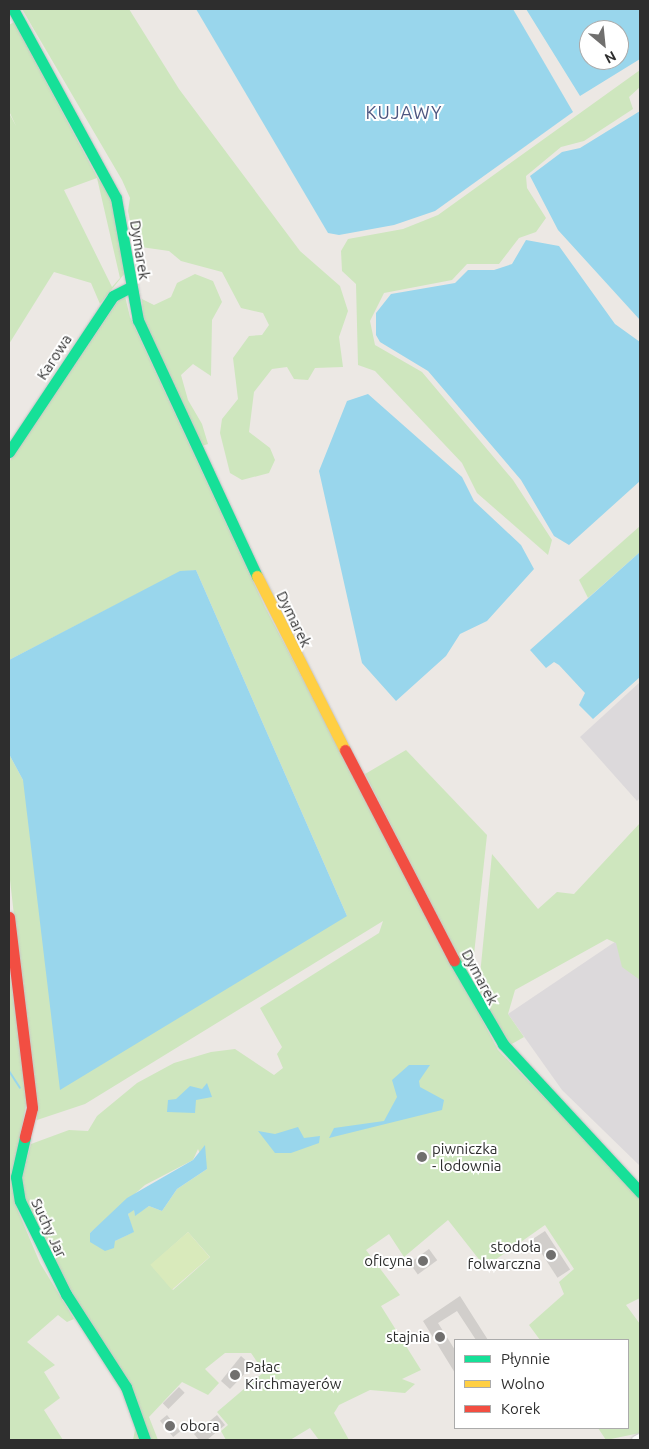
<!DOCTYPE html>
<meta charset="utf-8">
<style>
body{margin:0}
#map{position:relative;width:649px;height:1449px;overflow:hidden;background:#ece8e4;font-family:Ubuntu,sans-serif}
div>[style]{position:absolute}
.industrial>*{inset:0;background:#dcd9db}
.green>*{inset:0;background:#cee6be}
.pitch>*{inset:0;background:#d9eabb;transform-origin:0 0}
.water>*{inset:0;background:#99d6ec}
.stream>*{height:2px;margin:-1px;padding:0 1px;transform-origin:1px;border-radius:1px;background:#99d6ec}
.building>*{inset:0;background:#d1cecb;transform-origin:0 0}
.roads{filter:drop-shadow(0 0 1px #c5c4c5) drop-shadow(0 0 1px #c5c4c5)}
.street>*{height:8px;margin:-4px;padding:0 4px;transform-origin:4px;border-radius:4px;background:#fcfcfb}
.fast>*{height:11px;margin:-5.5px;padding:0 5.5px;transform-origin:5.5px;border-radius:5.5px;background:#16e098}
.slow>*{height:11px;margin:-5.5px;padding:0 5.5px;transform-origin:5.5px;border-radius:5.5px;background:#ffcf43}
.jam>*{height:11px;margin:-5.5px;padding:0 5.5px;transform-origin:5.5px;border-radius:5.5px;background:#f24e42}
.dots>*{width:14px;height:14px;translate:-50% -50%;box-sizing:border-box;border:2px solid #fff;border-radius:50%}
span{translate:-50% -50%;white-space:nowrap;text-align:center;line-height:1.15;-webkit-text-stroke:4px #fff;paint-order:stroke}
.street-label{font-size:15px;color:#2e2e2e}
.poi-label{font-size:15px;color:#2e2e2e}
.left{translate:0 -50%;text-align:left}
.right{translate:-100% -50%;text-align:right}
.quarter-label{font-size:18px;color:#4d5680;letter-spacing:1px}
.frame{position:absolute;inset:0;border:10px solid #2e2e2e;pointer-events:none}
.legend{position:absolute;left:454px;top:1339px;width:175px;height:90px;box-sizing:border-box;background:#fff;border:1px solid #ababab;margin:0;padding:6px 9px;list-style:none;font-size:15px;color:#2e2e2e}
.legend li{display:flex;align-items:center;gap:10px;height:25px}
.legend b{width:25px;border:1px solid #ababab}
.north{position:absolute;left:579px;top:20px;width:50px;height:50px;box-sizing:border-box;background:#fff;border:1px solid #ababab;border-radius:50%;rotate:152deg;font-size:14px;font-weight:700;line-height:20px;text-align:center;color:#2e2e2e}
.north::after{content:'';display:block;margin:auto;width:18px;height:22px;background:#706f6e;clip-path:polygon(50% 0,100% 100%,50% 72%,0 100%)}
</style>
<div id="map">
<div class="industrial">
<i style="clip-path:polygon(640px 682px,640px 798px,637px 801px,580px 737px)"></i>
<i style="clip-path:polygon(640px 925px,640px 1166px,562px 1090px,508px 1014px)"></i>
</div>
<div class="green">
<i style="clip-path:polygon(22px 9px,129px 9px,179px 89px,300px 251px,340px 286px,348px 311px,339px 337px,343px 367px,315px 368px,308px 380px,294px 379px,287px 367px,272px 369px,254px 392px,249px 432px,270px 448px,275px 460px,269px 473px,242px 480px,230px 473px,220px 433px,222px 419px,238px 399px,233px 358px,249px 336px,262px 335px,269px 325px,263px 313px,241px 308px,222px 272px,181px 261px,169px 251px,141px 247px,133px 236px,128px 211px,130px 198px,122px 180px)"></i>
<i style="clip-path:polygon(evenodd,14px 22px,97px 177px,113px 200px,125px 273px,100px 304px,91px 283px,54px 272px,9px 344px,9px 113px,16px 126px,9px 111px,9px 25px,14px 22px,97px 178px,120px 278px,112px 287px,64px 190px,97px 178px)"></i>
<i style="clip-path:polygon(640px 70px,640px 87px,629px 97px,633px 109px,584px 141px,561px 147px,526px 176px,527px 188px,546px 218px,536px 232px,519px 238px,499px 264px,467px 264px,452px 280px,384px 293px,370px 321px,375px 345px,422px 372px,513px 480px,552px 540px,548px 555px,477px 493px,462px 463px,375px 371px,358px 365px,356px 284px,342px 271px,341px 251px,348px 239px,403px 229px,438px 215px)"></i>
<i style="clip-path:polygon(195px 274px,213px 281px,222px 302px,212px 320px,211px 376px,193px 364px,181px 375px,188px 400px,202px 424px,208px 444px,202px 446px,143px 319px,142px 299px,154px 305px,171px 297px,177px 283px)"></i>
<i style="clip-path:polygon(evenodd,124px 292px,130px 317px,265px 607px,498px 1050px,640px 1196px,640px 1298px,626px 1305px,640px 1324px,640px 1433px,606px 1440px,598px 1428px,628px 1428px,628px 1340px,540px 1340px,529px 1325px,564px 1294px,559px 1282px,574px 1269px,545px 1225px,485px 1267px,448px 1220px,404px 1257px,389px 1234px,366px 1250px,400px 1295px,381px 1306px,421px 1370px,402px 1379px,415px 1384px,405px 1393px,370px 1390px,339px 1405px,334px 1413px,349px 1440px,319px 1440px,310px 1428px,290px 1440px,226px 1440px,221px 1431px,228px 1425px,217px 1412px,264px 1372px,251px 1353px,225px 1353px,205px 1369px,219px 1383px,208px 1395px,182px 1382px,149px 1417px,158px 1440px,133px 1440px,137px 1420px,23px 1196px,22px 1177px,31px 1144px,69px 1130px,88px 1131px,97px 1116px,137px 1083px,174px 1063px,211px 1052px,235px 1049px,274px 1075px,283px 1068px,277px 1054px,282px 1047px,260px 1008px,379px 933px,383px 921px,85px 1104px,37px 1120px,9px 871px,9px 754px,23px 780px,347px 916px,196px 570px,180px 572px,9px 660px,9px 462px,124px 292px,198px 1149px,207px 1169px,177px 1189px,162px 1211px,149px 1206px,135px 1215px,134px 1209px,128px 1214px,133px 1232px,115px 1241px,90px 1233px,145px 1185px,193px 1160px,198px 1149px,124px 292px,188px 1232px,210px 1257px,173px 1290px,151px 1265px,188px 1232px)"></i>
<i style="clip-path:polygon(640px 526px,640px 552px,588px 598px,579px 580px)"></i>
<i style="clip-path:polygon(406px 750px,487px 835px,471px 982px,365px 774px)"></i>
<i style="clip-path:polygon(640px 823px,640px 980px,622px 967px,616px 943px,607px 939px,515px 990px,508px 1014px,524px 1037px,510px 1045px,478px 995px,492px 854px,538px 909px,557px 892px,574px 894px)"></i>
<i style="clip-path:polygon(9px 968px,28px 1094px,12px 1182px,18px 1211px,40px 1263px,74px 1319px,67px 1322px,58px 1315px,27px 1342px,55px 1365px,44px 1372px,60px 1398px,44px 1410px,63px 1440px,9px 1440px)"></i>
</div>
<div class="pitch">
<i style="left:188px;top:1232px;width:33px;height:50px;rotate:49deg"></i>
</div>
<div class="water">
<i style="clip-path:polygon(196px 9px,513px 9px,573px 112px,435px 211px,394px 225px,339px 235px,328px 233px)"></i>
<i style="clip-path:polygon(evenodd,526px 9px,640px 9px,640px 59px,580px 96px,526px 9px,589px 30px,619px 30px,619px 60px,589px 60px,589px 30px)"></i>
<i style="clip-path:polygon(640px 111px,640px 320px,558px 230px,530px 176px,562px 152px,580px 148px)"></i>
<i style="clip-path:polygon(526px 240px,559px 246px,615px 324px,640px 342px,640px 481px,569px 545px,554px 536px,521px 480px,428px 371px,380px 342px,376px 335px,376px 313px,391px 294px,455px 283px,468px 270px,494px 270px,512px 264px)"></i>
<i style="clip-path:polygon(368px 394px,462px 477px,474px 501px,521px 545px,534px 569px,487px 621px,460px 634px,446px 656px,396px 701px,362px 663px,319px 471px,347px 401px)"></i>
<i style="clip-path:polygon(640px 552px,640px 677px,593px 719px,579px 705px,585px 693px,559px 665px,554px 662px,546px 668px,530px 650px)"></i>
<i style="clip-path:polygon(196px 570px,347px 916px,60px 1090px,23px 780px,9px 754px,9px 660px,180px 571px)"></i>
<i style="clip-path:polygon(409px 1065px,430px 1065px,419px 1081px,420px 1087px,444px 1100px,442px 1110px,329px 1138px,334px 1128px,384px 1121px,397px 1097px,392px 1080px)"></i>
<i style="clip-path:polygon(207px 1083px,212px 1097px,196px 1100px,195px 1113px,167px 1112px,168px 1100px,176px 1099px,190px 1086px,202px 1089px)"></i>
<i style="clip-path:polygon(298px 1127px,304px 1138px,320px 1136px,319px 1143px,291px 1153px,275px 1153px,258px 1131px,275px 1134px)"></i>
<i style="clip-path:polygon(205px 1145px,207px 1169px,177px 1189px,162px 1211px,149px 1206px,135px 1216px,134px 1210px,128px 1214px,134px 1232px,115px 1241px,114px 1248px,105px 1251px,90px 1242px,90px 1233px,127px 1198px,193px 1160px)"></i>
</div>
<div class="stream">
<i style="left:9px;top:1071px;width:20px;rotate:57deg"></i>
</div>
<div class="building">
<i style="left:426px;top:1150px;width:9px;height:14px;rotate:54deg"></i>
<i style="left:545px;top:1231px;width:46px;height:15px;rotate:57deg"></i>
<i style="left:429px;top:1249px;width:14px;height:24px;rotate:54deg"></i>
<i style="clip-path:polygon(460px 1296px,488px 1340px,476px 1340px,457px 1311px,438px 1323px,455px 1350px,455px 1373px,423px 1321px)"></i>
<i style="clip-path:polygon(241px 1356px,252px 1366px,230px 1389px,221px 1381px)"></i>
<i style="left:179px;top:1387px;width:8px;height:23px;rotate:45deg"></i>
<i style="left:167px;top:1415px;width:21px;height:9px;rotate:51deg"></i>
<i style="clip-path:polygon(217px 1415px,225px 1425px,207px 1440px,199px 1440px,194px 1434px)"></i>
</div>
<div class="roads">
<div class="street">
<i style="left:636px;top:1440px;width:4px;rotate:-27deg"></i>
</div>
<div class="fast">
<i style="left:13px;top:9px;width:215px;rotate:61.4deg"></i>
<i style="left:116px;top:198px;width:124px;rotate:79.8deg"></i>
<i style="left:138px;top:320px;width:282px;rotate:65.1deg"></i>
<i style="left:9px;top:452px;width:187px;rotate:-56.3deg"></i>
<i style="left:113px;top:296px;width:20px;rotate:-27deg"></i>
<i style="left:454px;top:960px;width:97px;rotate:59.7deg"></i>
<i style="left:503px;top:1044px;width:202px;rotate:47.2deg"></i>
<i style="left:25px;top:1137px;width:41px;rotate:102.7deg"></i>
<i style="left:16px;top:1177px;width:24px;rotate:81deg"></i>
<i style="left:20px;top:1201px;width:104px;rotate:63.7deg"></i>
<i style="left:66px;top:1294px;width:111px;rotate:57.2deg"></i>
<i style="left:126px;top:1387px;width:56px;rotate:70.3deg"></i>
</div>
<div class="slow">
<i style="left:257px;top:576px;width:195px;rotate:63.2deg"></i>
</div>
<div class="jam">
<i style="left:345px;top:750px;width:237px;rotate:62.6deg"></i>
<i style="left:9px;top:917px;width:192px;rotate:83.1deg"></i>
<i style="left:32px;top:1108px;width:30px;rotate:104deg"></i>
</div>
</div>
<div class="dots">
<i style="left:422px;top:1157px;background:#706f6e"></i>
<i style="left:551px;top:1255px;background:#706f6e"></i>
<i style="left:423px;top:1261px;background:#706f6e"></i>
<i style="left:440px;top:1337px;background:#706f6e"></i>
<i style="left:235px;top:1375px;background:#706f6e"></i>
<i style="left:170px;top:1426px;background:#706f6e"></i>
</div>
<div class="street-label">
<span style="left:140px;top:250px;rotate:81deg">Dymarek</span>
<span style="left:54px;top:357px;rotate:-57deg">Karowa</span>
<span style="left:294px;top:619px;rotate:64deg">Dymarek</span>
<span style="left:480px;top:977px;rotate:62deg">Dymarek</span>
<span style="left:49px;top:1228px;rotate:65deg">Suchy Jar</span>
</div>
<div class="poi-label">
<span class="left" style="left:432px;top:1157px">piwniczka<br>- lodownia</span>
<span class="right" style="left:541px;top:1255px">stodoła<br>folwarczna</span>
<span class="right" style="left:413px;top:1261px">oficyna</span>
<span class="right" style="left:430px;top:1337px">stajnia</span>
<span class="left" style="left:245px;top:1375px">Pałac<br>Kirchmayerów</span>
<span class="left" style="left:180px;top:1426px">obora</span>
</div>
<div class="quarter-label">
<span style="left:404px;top:112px">KUJAWY</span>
</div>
<div class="frame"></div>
<ul class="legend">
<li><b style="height:6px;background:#16e098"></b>Płynnie</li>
<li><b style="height:6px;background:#ffcf43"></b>Wolno</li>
<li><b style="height:6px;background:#f24e42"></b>Korek</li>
</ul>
<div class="north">N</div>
</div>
